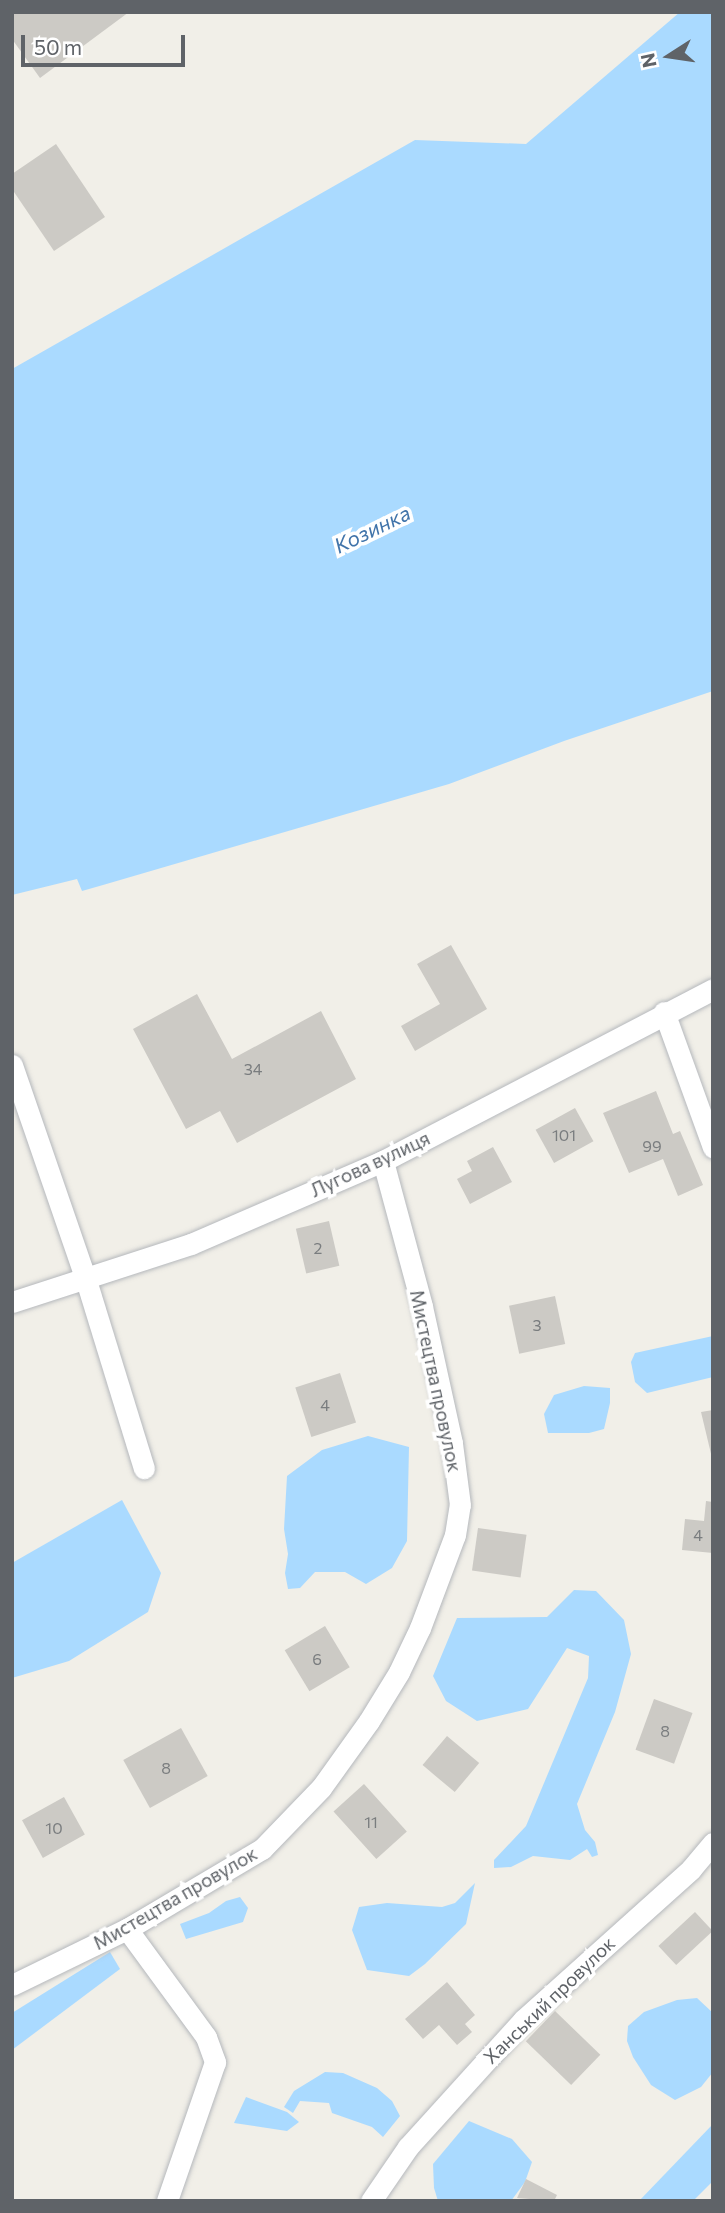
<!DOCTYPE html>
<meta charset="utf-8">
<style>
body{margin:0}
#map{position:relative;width:725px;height:2213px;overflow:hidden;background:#f1efe8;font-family:Commissioner,sans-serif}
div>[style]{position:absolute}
.water>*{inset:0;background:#aadaff}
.building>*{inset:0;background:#cccac5;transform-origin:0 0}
.roads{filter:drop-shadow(0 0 2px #b5b8bc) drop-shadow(0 0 2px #b5b8bc)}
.minor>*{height:21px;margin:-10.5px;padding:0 10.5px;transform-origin:10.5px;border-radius:10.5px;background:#fff}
span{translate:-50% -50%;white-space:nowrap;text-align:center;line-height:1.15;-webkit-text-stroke:7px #fff;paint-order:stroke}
.number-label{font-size:16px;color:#7a7d7f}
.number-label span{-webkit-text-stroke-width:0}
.street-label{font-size:19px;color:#5f6368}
.water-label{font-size:21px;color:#4174aa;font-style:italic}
.frame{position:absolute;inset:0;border:14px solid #5f6368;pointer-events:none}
.north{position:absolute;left:634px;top:21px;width:70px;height:70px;-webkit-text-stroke:5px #fff;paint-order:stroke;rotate:258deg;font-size:19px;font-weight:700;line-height:28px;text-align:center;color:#5f6368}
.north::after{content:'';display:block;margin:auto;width:24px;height:32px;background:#5f6368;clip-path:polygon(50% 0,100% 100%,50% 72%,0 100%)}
.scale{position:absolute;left:21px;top:35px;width:164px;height:32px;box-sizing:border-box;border:4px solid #5f6368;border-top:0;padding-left:9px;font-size:21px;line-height:24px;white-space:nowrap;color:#5f6368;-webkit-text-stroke:5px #fff;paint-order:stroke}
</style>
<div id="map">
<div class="water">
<i style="clip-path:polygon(680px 12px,713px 12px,713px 691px,564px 741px,449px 784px,103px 885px,82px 891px,77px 879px,12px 895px,12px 369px,415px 140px,526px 144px)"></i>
<i style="clip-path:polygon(713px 1336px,713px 1377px,647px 1393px,635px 1382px,631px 1362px,635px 1353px)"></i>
<i style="clip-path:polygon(584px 1386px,610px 1388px,610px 1403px,604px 1429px,589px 1433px,548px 1433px,544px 1414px,554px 1395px)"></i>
<i style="clip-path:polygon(368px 1436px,409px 1447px,407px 1541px,392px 1568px,366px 1584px,345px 1572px,315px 1572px,300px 1588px,288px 1589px,285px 1573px,288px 1554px,284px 1529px,287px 1476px,322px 1450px)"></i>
<i style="clip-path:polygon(122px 1500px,161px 1573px,148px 1612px,69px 1661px,12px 1678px,12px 1563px)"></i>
<i style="clip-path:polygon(574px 1590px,596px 1591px,624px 1620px,631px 1654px,615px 1712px,577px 1804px,585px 1830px,595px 1842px,598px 1855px,592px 1857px,587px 1849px,570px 1860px,533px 1856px,511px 1867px,494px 1868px,494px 1860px,526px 1826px,588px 1678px,589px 1656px,567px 1648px,528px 1709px,477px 1721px,446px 1701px,433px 1676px,457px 1618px,547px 1617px)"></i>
<i style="clip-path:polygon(475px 1883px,466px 1924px,425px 1964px,409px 1976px,367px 1970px,352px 1930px,359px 1907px,387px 1903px,442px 1907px,455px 1903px)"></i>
<i style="clip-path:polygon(240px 1897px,248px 1908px,243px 1922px,186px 1939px,180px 1924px,209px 1913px,226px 1901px)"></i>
<i style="clip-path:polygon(110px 1952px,120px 1969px,12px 2050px,12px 2013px)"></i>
<i style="clip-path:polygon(697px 1998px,713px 2013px,713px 2072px,701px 2087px,675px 2100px,651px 2085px,633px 2057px,627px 2041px,628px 2026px,644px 2012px,677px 2000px)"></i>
<i style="clip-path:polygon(325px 2072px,343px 2073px,377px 2088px,392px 2101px,400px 2116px,383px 2137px,372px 2127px,332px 2113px,329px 2103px,300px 2101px,293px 2113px,284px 2107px,294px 2091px)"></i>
<i style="clip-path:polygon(246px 2097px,287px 2112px,299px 2122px,287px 2131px,234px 2123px)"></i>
<i style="clip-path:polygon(469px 2121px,512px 2139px,532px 2162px,525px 2182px,511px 2201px,438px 2201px,434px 2188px,433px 2164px)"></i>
<i style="clip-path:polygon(713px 2124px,713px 2181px,693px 2201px,639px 2201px)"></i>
</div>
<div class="building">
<i style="clip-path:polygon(12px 12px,129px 12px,40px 78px,12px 39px)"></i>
<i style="clip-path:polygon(56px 144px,105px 217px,54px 251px,12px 189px,12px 174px)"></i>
<i style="clip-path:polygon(451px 945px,487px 1009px,415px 1051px,401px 1026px,440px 1004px,417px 964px)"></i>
<i style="clip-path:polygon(197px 994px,232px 1059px,321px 1011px,356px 1079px,237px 1143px,220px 1111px,186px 1129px,133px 1029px)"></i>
<i style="clip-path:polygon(656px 1091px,673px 1134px,680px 1131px,703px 1185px,678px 1196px,663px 1159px,629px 1173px,603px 1113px)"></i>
<i style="left:575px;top:1108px;width:38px;height:45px;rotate:61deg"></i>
<i style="clip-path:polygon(493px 1147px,512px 1182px,470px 1204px,457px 1179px,472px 1171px,467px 1161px)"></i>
<i style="left:329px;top:1221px;width:46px;height:34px;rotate:77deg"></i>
<i style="left:555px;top:1296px;width:49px;height:47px;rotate:78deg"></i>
<i style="left:340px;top:1373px;width:52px;height:47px;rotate:72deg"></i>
<i style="clip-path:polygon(713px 1410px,713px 1457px,712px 1458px,701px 1412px)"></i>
<i style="clip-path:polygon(706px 1501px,713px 1502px,713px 1553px,682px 1550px,685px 1519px,704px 1521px)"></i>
<i style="left:478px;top:1528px;width:49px;height:43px;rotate:8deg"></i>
<i style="left:325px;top:1626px;width:48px;height:47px;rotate:59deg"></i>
<i style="left:654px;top:1699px;width:41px;height:54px;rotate:20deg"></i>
<i style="left:181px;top:1728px;width:55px;height:66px;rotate:61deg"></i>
<i style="left:447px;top:1736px;width:42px;height:38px;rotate:40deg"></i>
<i style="left:364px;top:1784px;width:64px;height:41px;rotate:48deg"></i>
<i style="left:64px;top:1797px;width:43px;height:48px;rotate:61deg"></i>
<i style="left:695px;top:1912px;width:26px;height:50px;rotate:47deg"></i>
<i style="clip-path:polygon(447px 1982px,475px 2015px,465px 2024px,472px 2032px,457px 2045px,439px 2025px,423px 2039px,405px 2019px)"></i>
<i style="left:555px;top:2011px;width:63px;height:42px;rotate:44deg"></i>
<i style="clip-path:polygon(526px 2179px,557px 2195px,554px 2201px,517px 2198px)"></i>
</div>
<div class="roads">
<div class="minor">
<i style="left:664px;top:1012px;width:144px;rotate:70.1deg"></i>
<i style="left:12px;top:1065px;width:227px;rotate:71deg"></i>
<i style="left:86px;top:1280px;width:197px;rotate:72.9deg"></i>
<i style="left:12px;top:1302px;width:188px;rotate:-18deg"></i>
<i style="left:191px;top:1244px;width:209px;rotate:-23.4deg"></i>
<i style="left:383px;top:1161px;width:372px;rotate:-27.5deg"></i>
<i style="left:127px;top:1929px;width:134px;rotate:53.8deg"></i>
<i style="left:206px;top:2037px;width:27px;rotate:70deg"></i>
<i style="left:215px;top:2062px;width:147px;rotate:109.1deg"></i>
<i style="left:12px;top:1985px;width:128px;rotate:-26deg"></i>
<i style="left:127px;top:1929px;width:157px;rotate:-30.7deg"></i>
<i style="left:262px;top:1849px;width:85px;rotate:-46deg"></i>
<i style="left:321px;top:1788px;width:82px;rotate:-54.4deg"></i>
<i style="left:369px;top:1721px;width:57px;rotate:-58.5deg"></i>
<i style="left:399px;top:1672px;width:49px;rotate:-64.5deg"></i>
<i style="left:420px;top:1628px;width:99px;rotate:-69.4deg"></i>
<i style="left:455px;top:1535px;width:30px;rotate:-81deg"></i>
<i style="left:460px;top:1505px;width:63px;rotate:-97.4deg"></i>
<i style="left:452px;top:1443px;width:140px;rotate:-102.4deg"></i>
<i style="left:422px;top:1306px;width:150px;rotate:-105.1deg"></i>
<i style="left:371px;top:2201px;width:65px;rotate:-55.6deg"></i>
<i style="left:408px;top:2147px;width:171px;rotate:-47.8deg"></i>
<i style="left:523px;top:2020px;width:226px;rotate:-41.9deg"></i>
<i style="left:691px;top:1869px;width:34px;rotate:-50deg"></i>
</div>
</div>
<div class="number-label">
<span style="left:253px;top:1069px">34</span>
<span style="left:564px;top:1135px">101</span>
<span style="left:652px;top:1146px">99</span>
<span style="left:318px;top:1248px">2</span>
<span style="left:537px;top:1325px">3</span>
<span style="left:325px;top:1405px">4</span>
<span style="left:698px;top:1535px">4</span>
<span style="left:317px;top:1659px">6</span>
<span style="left:665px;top:1731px">8</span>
<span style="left:166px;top:1768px">8</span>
<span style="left:371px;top:1822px">11</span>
<span style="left:54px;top:1828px">10</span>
</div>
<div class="street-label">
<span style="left:370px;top:1164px;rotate:-25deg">Лугова вулиця</span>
<span style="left:436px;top:1381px;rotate:78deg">Мистецтва провулок</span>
<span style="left:175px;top:1898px;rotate:-30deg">Мистецтва провулок</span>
<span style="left:549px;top:2000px;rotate:-44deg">Ханський провулок</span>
</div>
<div class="water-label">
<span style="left:372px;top:529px;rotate:-26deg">Козинка</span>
</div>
<div class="frame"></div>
<div class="north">N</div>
<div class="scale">50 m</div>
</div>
